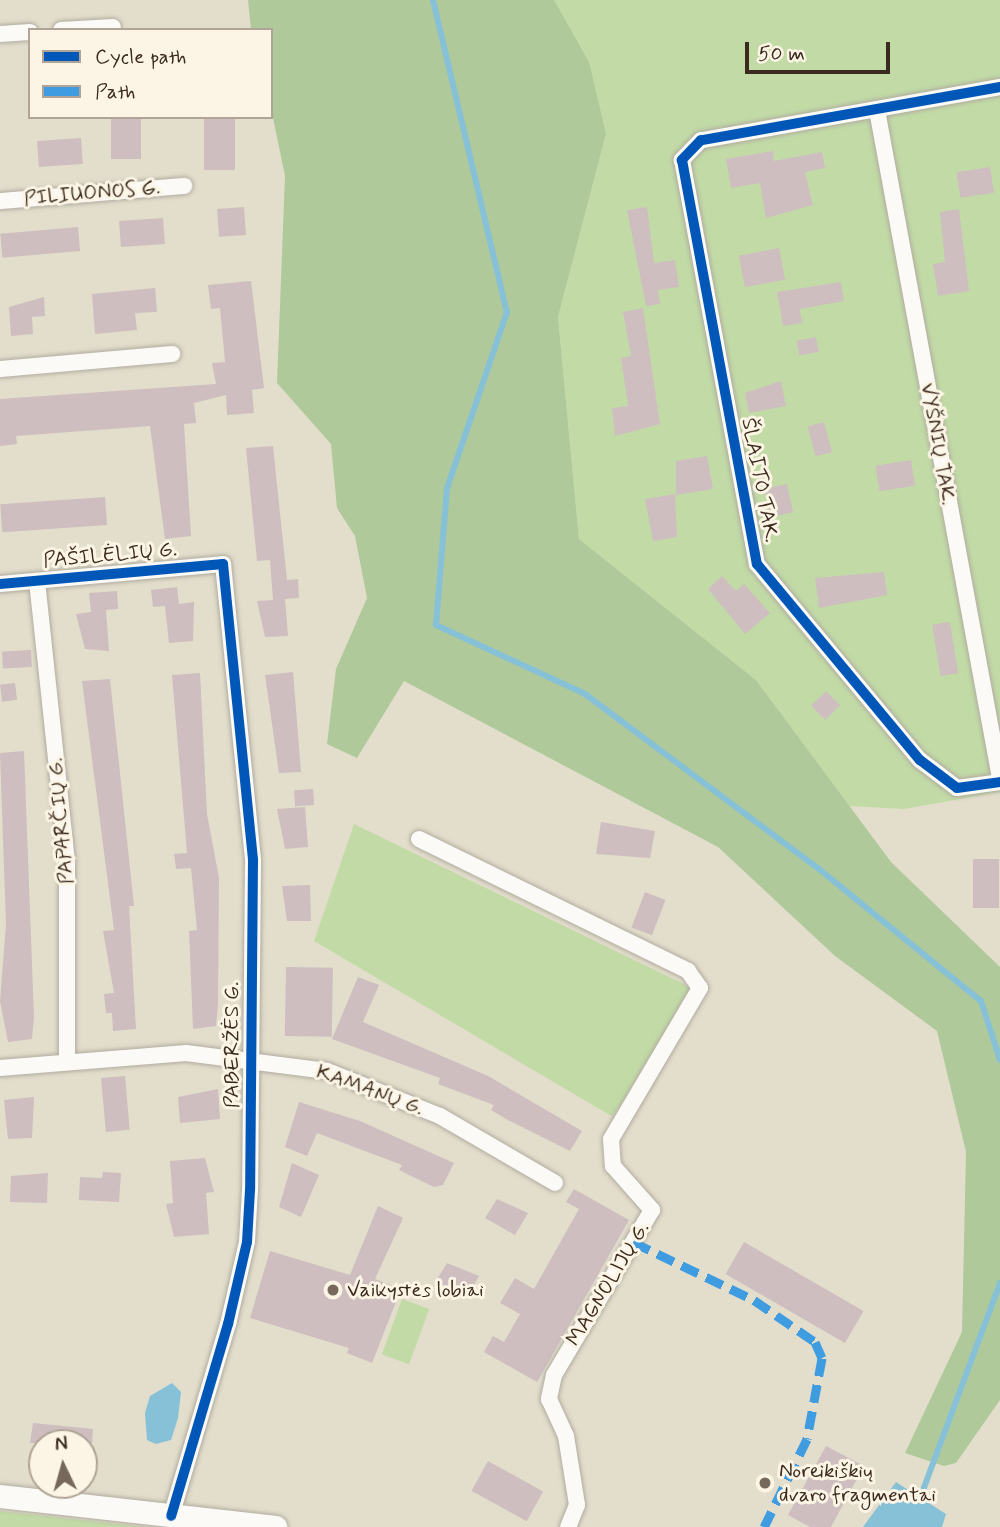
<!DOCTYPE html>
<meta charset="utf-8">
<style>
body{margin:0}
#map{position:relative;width:1000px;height:1527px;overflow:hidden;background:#e3decc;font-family:Mynerve,sans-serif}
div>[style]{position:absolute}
.green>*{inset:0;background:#c2dba6;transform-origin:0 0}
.forest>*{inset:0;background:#afc99b}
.water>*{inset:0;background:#87c1d7}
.stream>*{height:6px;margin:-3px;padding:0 3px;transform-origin:3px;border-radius:3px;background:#87c1d7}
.building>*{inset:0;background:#cebebf;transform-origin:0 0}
.roads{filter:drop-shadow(0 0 2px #b1aca0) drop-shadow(0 0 2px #b1aca0)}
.street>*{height:16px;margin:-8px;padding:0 8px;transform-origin:8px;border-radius:8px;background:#fbfaf7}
.secondary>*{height:23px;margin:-11.5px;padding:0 11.5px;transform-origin:11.5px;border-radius:11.5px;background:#fbfaf7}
.quiet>*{height:9px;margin-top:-4.5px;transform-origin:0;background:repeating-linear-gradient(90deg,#3f9ce0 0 18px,transparent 0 27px)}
.cycleway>*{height:10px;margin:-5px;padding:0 5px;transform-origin:5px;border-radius:5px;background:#0057b8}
.dots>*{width:19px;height:19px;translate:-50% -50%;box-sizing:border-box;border:4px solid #fcf5e5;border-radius:50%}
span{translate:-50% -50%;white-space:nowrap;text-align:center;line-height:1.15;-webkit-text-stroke:6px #fcf5e5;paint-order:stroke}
.street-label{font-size:21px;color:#3b2a1e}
.poi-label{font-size:21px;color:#3b2a1e}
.left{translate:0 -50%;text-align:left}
.legend{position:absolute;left:28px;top:28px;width:245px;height:91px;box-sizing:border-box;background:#fcf5e5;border:2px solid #afa495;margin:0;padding:9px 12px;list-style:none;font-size:21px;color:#3b2a1e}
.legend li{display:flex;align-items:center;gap:14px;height:35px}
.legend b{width:35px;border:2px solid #afa495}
.north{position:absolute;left:28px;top:1429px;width:70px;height:70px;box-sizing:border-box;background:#fcf5e5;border:2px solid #afa495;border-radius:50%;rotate:355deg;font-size:19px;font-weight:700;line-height:28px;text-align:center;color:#3b2a1e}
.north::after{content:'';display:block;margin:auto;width:24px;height:32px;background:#76695b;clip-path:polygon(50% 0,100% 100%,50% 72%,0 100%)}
.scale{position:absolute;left:745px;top:42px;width:145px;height:32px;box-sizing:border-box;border:4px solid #3b2a1e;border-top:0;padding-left:9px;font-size:21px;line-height:24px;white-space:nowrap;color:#3b2a1e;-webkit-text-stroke:5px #fcf5e5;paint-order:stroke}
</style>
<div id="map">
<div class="green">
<i style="clip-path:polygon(554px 0,1000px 0,1000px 792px,904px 809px,849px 806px,756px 680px,579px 539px,558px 317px,606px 134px)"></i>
<i style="clip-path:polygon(354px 824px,692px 988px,613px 1117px,314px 941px)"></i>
<i style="left:402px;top:1299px;width:29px;height:59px;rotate:20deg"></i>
<i style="clip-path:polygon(0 1511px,45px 1516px,146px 1527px,0 1527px)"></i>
</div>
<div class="forest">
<i style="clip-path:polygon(248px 0,554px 0,589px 62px,606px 134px,558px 317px,579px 539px,756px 680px,891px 862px,1000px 967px,1000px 1400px,956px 1463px,944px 1466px,905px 1453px,962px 1332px,966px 1152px,937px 1031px,835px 956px,718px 847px,404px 681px,357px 758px,327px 744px,336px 669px,367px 598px,355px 536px,337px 508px,331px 444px,277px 383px,285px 176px,271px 108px,271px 30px,251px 30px)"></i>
</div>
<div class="water">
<i style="clip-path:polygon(172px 1383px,181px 1392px,178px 1418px,171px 1440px,156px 1444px,147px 1440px,145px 1413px,150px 1396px)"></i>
<i style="clip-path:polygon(896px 1482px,946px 1514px,942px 1527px,863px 1527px)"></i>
</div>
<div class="stream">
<i style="left:433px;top:0;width:321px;rotate:76.7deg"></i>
<i style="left:507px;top:312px;width:186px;rotate:108.8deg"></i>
<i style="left:447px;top:488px;width:137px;rotate:94.6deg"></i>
<i style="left:436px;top:625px;width:164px;rotate:24.8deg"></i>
<i style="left:585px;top:694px;width:292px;rotate:36.8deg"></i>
<i style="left:819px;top:869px;width:209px;rotate:39.2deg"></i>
<i style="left:981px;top:1001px;width:62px;rotate:72.1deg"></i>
<i style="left:919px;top:1501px;width:233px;rotate:-69.6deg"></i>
</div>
<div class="building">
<i style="left:111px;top:117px;width:30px;height:42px"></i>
<i style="left:204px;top:117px;width:31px;height:53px"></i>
<i style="left:81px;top:138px;width:26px;height:44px;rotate:86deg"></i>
<i style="clip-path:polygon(773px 151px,774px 161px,822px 152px,825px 168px,805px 172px,813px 205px,766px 218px,760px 183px,731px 188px,726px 159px)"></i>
<i style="left:990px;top:167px;width:26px;height:34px;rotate:81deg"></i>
<i style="left:244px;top:207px;width:28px;height:27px;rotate:86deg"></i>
<i style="clip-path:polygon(647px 207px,654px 263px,675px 260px,679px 287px,658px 290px,660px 304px,646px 306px,627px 210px)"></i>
<i style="clip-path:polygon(959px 209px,969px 291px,938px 296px,933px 264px,945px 262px,940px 212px)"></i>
<i style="left:163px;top:218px;width:26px;height:44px;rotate:86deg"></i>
<i style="left:78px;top:227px;width:24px;height:78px;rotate:85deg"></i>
<i style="left:779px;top:248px;width:32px;height:41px;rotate:79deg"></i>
<i style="clip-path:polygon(251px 281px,264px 388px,252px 390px,254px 413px,227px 415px,226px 395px,194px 403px,196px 423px,184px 424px,191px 536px,165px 539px,150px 426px,16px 436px,17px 444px,0 446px,0 399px,216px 384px,212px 363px,225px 362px,220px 308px,211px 309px,208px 285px)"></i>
<i style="clip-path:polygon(841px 282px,844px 301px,800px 309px,802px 323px,783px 326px,777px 292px)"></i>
<i style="clip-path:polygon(155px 288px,157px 312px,135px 313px,137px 330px,95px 334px,92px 294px)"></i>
<i style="clip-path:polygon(44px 297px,45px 316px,32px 317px,33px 334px,11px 336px,9px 307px)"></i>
<i style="clip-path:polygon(643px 308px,660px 424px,615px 436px,612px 408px,628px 406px,621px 358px,631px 356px,623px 312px)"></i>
<i style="left:816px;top:337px;width:15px;height:20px;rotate:79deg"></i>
<i style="clip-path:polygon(781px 381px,786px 406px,749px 413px,745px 393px)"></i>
<i style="left:824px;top:422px;width:31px;height:17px;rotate:75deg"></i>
<i style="clip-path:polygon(273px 446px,287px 580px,298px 579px,299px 598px,285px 599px,288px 636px,265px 637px,257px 601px,273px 600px,270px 560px,257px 561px,246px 448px)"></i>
<i style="clip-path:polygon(707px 456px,713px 489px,676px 495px,676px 461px)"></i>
<i style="left:911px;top:460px;width:26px;height:36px;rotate:81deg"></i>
<i style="left:787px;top:484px;width:29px;height:23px;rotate:78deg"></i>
<i style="clip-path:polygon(675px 494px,677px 537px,653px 541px,645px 499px)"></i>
<i style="left:105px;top:497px;width:28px;height:105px;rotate:86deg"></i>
<i style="clip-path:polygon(884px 572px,887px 595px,819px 608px,815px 578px)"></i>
<i style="clip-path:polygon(722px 576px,736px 591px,744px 584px,770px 613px,745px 634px,708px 589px)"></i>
<i style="clip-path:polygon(177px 587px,179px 604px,194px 602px,193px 641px,169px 643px,165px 606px,153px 607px,151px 590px)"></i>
<i style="clip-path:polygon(117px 591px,118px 609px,106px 610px,109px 651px,85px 649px,76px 614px,91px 612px,89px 593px)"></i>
<i style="left:950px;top:622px;width:52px;height:18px;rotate:81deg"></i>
<i style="left:31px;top:650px;width:17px;height:29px;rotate:87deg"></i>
<i style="clip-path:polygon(293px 672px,301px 772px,279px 773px,265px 675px)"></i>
<i style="clip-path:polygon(200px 673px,207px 814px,219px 878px,218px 1004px,216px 1026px,193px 1029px,189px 931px,197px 930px,191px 868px,176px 869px,174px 854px,187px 853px,172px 675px)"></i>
<i style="clip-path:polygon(110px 679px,134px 906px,129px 906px,136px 1029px,113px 1031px,112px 1013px,106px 1013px,104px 994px,114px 993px,103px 931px,114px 930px,82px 681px)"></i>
<i style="left:15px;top:683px;width:17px;height:15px;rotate:83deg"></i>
<i style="left:826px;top:691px;width:20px;height:21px;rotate:45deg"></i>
<i style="clip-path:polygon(24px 751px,34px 1017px,32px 1039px,8px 1042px,0 1001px,6px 925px,0 753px)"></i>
<i style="left:313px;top:789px;width:16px;height:19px;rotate:86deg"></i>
<i style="clip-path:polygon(305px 807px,308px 847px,285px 849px,277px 809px)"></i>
<i style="clip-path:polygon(601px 822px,655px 831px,650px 858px,596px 854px)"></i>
<i style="left:973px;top:859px;width:26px;height:49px"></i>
<i style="clip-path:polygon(310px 885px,311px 921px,287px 921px,282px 886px)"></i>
<i style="left:645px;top:892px;width:22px;height:38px;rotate:21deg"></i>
<i style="left:286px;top:967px;width:47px;height:69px;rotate:1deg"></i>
<i style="clip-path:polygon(358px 977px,379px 985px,363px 1022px,488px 1076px,582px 1131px,570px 1151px,506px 1119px,491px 1110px,494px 1105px,438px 1084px,440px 1078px,332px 1039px)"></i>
<i style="left:125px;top:1076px;width:54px;height:24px;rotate:85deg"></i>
<i style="clip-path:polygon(218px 1089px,220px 1119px,180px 1123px,178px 1097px)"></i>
<i style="clip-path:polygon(34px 1097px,32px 1138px,8px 1139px,4px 1100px)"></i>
<i style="clip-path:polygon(299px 1102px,360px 1121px,454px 1163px,443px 1185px,434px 1187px,399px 1170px,402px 1165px,317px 1133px,307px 1156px,285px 1147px)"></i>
<i style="clip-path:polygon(205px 1158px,214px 1192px,206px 1193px,209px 1234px,174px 1237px,166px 1204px,173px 1203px,170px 1161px)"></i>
<i style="clip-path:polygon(292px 1163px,319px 1175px,301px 1217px,279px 1207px)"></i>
<i style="clip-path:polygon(103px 1172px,121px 1173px,119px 1202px,79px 1200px,80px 1177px,102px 1178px)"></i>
<i style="clip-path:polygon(48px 1173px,47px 1203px,10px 1202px,11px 1176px)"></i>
<i style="clip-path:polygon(574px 1189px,629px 1220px,537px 1382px,484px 1352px,493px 1336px,504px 1342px,520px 1314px,500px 1303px,515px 1278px,534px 1289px,579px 1209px,566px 1202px)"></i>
<i style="clip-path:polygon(497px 1199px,528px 1213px,515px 1235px,485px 1218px)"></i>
<i style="clip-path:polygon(378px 1206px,403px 1218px,375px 1279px,401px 1289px,372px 1363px,347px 1353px,349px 1348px,250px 1318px,270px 1251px,350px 1275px)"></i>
<i style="left:744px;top:1242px;width:138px;height:37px;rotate:30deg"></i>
<i style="clip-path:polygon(447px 1263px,479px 1276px,466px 1299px,436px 1281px)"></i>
<i style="clip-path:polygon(33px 1423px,93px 1429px,92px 1443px,30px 1443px)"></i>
<i style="clip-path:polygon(826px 1446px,864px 1466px,831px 1527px,810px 1527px,788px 1515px)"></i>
<i style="left:488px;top:1461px;width:63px;height:34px;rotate:29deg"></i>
</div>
<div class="roads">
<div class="street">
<i style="left:61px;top:30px;width:52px;rotate:-3.3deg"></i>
<i style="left:0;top:34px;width:30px;rotate:-4deg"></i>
<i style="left:1000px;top:87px;width:304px;rotate:169.9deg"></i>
<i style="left:701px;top:140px;width:28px;rotate:134deg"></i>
<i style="left:682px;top:160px;width:411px;rotate:79.5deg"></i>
<i style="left:757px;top:564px;width:255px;rotate:50.3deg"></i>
<i style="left:920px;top:760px;width:46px;rotate:37.1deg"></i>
<i style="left:957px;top:788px;width:43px;rotate:-7.9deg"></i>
<i style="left:877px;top:110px;width:679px;rotate:79.57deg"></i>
<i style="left:0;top:201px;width:185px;rotate:-4.7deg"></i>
<i style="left:0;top:369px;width:173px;rotate:-5deg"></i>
<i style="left:37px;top:581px;width:283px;rotate:83.9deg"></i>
<i style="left:67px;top:862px;width:200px;rotate:90deg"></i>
<i style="left:0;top:584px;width:224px;rotate:-5.1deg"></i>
<i style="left:223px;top:564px;width:298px;rotate:84.2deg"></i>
<i style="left:253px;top:860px;width:330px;rotate:90.5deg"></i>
<i style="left:250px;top:1190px;width:52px;rotate:93.3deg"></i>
<i style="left:247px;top:1242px;width:84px;rotate:103deg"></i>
<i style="left:228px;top:1324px;width:200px;rotate:106.5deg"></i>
<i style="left:419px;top:839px;width:300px;rotate:26.1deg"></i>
<i style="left:688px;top:971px;width:21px;rotate:55deg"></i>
<i style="left:700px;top:988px;width:175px;rotate:120.5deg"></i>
<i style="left:611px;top:1139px;width:27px;rotate:86deg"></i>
<i style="left:613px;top:1166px;width:59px;rotate:48.4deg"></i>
<i style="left:652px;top:1210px;width:192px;rotate:120.7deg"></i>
<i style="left:554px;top:1375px;width:25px;rotate:102deg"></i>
<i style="left:549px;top:1399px;width:41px;rotate:65.3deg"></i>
<i style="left:566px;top:1436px;width:70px;rotate:80.9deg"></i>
<i style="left:577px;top:1505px;width:24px;rotate:112deg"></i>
<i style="left:0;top:1068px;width:187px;rotate:-4.6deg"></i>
<i style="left:186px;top:1053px;width:142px;rotate:7.3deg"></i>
<i style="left:327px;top:1071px;width:122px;rotate:21.7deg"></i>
<i style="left:440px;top:1116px;width:133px;rotate:30.2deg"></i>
</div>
<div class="secondary">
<i style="left:0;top:1496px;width:277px;rotate:6.4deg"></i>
</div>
</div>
<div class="quiet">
<i style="left:633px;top:1242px;width:134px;rotate:25.6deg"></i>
<i style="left:754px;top:1300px;width:74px;rotate:34.5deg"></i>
<i style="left:815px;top:1342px;width:17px;rotate:66deg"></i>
<i style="left:822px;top:1358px;width:82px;rotate:100.5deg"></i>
<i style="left:807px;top:1439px;width:98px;rotate:116deg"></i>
</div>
<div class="cycleway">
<i style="left:1000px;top:87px;width:304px;rotate:169.9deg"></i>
<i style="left:701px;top:140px;width:28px;rotate:134deg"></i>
<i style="left:682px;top:160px;width:411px;rotate:79.5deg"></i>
<i style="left:757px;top:564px;width:255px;rotate:50.3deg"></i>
<i style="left:920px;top:760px;width:46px;rotate:37.1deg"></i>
<i style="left:957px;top:788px;width:43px;rotate:-7.9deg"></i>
<i style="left:0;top:584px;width:224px;rotate:-5.1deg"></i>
<i style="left:223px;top:564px;width:298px;rotate:84.2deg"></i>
<i style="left:253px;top:860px;width:330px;rotate:90.5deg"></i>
<i style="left:250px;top:1190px;width:52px;rotate:93.3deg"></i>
<i style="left:247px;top:1242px;width:84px;rotate:103deg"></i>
<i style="left:228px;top:1324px;width:200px;rotate:106.5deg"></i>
</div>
<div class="dots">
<i style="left:333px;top:1290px;background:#76695b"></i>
<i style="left:765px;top:1483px;background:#76695b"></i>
</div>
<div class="street-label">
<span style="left:92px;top:193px;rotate:-5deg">PILIUONOS G.</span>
<span style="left:938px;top:444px;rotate:80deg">VYŠNIŲ TAK.</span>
<span style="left:760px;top:480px;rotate:79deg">ŠLAITO TAK.</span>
<span style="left:110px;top:555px;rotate:-5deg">PAŠILĖLIŲ G.</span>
<span style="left:61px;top:821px;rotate:-95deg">PAPARČIŲ G.</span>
<span style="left:232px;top:1045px;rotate:-90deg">PABERŽĖS G.</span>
<span style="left:370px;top:1090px;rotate:20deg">KAMANŲ G.</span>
<span style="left:608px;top:1284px;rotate:-59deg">MAGNOLIJŲ G.</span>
</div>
<div class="poi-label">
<span class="left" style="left:347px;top:1290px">Vaikystės lobiai</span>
<span class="left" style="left:779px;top:1483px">Noreikiškių<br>dvaro fragmentai</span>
</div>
<ul class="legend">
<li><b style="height:9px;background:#0057b8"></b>Cycle path</li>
<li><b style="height:9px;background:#3f9ce0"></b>Path</li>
</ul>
<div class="north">N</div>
<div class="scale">50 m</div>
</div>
